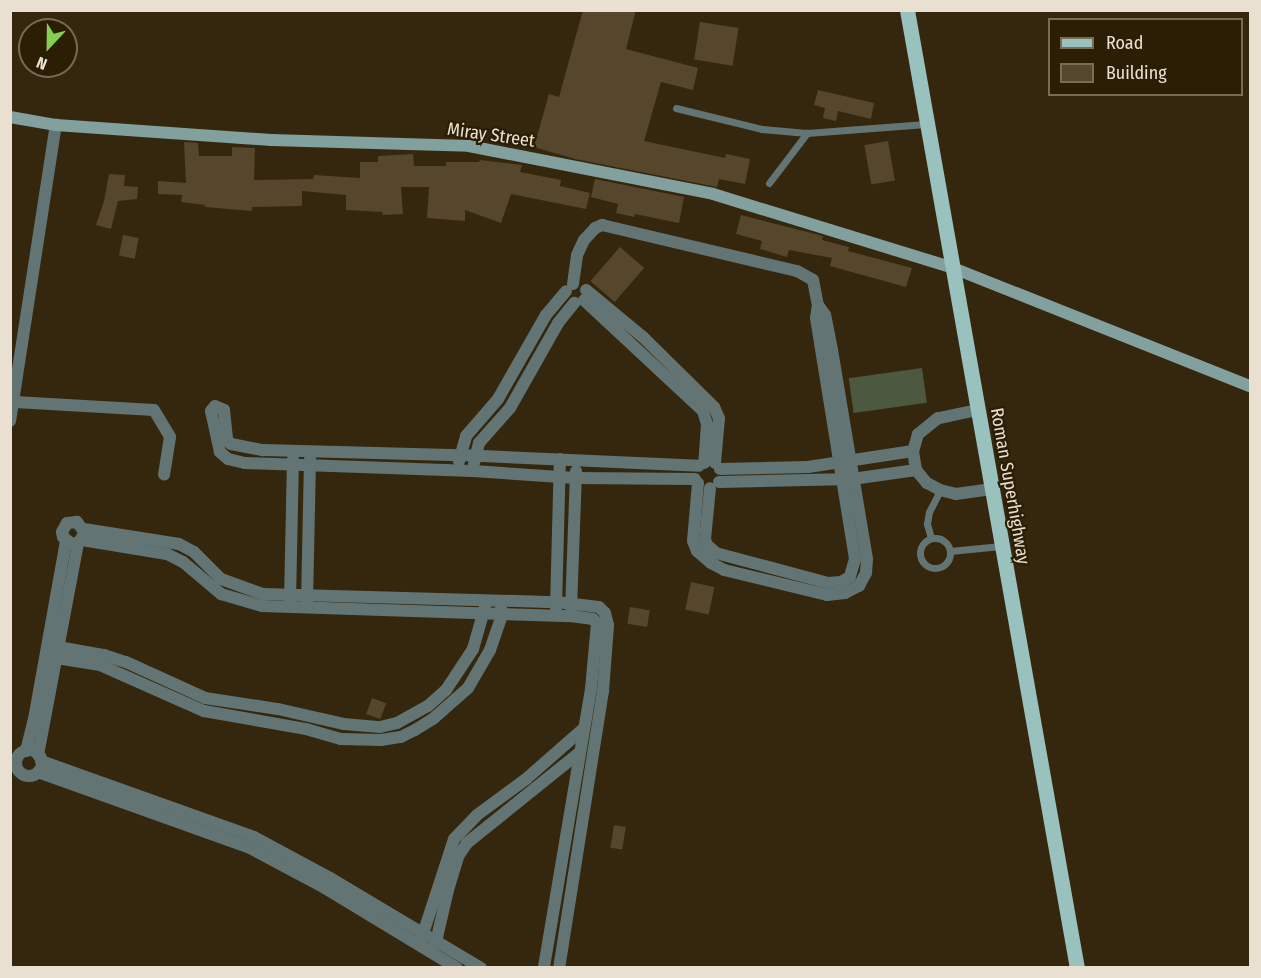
<!DOCTYPE html>
<style>
body{margin:0}
#map{position:relative;width:1261px;height:978px;overflow:hidden;background:#35270d;font-family:"Fira Sans Condensed",sans-serif}
div>[style]{position:absolute}
.green>*{inset:0;background:#4d5841;transform-origin:0 0}
.building>*{inset:0;background:#55462c;transform-origin:0 0}
.lane>*{height:7px;margin:-3.5px;padding:0 3.5px;transform-origin:3.5px;border-radius:3.5px;background:#627574}
.lane>.ring{margin:-3.5px;padding:0;box-sizing:content-box;background:none;border:7px solid #627574;border-radius:50%}
.street>*{height:12px;margin:-6px;padding:0 6px;transform-origin:6px;border-radius:6px;background:#627574}
.street>.ring{margin:-6px;padding:0;box-sizing:content-box;background:none;border:12px solid #627574;border-radius:50%}
.secondary>*{height:12px;margin:-6px;padding:0 6px;transform-origin:6px;border-radius:6px;background:#81a09e}
.primary>*{height:15px;margin:-7.5px;padding:0 7.5px;transform-origin:7.5px;border-radius:7.5px;background:#99c1be}
span{translate:-50% -50%;white-space:nowrap;text-align:center;line-height:1.15;-webkit-text-stroke:4.5px #2b1e04;paint-order:stroke}
.street-label{font-size:18px;color:#e9e0d1}
.frame{position:absolute;inset:0;border:12px solid #e9e0d1;pointer-events:none}
.legend{position:absolute;left:1048px;top:18px;width:195px;height:78px;box-sizing:border-box;background:#2b1e04;border:2px solid #776c56;margin:0;padding:8px 10px;list-style:none;font-size:18px;color:#e9e0d1}
.legend li{display:flex;align-items:center;gap:12px;height:30px}
.legend b{width:30px;border:2px solid #776c56}
.north{position:absolute;left:18px;top:18px;width:60px;height:60px;box-sizing:border-box;background:#2b1e04;border:2px solid #776c56;border-radius:50%;rotate:202deg;font-size:16px;font-weight:700;line-height:24px;text-align:center;color:#e9e0d1}
.north::after{content:'';display:block;margin:auto;width:21px;height:27px;background:#84d04e;clip-path:polygon(50% 0,100% 100%,50% 72%,0 100%)}
</style>
<div id="map">
<div class="green">
<i style="left:922px;top:368px;width:35px;height:74px;rotate:82deg"></i>
</div>
<div class="building">
<i style="clip-path:polygon(583px 10px,636px 10px,626px 49px,698px 68px,693px 90px,661px 82px,644px 141px,725px 158px,726px 154px,750px 159px,745px 184px,719px 179px,717px 187px,575px 159px,534px 147px,549px 94px,559px 97px)"></i>
<i style="left:700px;top:22px;width:39px;height:38px;rotate:9deg"></i>
<i style="clip-path:polygon(818px 90px,874px 103px,871px 119px,838px 111px,836px 121px,823px 118px,825px 108px,814px 105px)"></i>
<i style="left:888px;top:141px;width:40px;height:24px;rotate:80deg"></i>
<i style="clip-path:polygon(184px 142px,198px 143px,199px 156px,232px 156px,232px 147px,255px 148px,254px 180px,313px 179px,314px 175px,360px 178px,360px 162px,378px 162px,378px 156px,413px 154px,414px 166px,446px 166px,446px 162px,479px 162px,480px 160px,522px 165px,520px 172px,561px 180px,560px 186px,590px 193px,586px 209px,511px 194px,501px 223px,465px 210px,465px 221px,427px 218px,429px 187px,401px 187px,403px 214px,383px 215px,382px 212px,346px 210px,346px 195px,302px 191px,302px 206px,252px 207px,252px 211px,205px 207px,205px 205px,181px 202px,182px 195px,158px 194px,158px 181px,186px 183px)"></i>
<i style="clip-path:polygon(109px 174px,125px 175px,124px 186px,138px 187px,137px 199px,118px 201px,111px 229px,96px 225px,104px 201px)"></i>
<i style="clip-path:polygon(595px 179px,684px 197px,679px 223px,635px 214px,634px 217px,616px 213px,618px 204px,591px 197px)"></i>
<i style="clip-path:polygon(741px 215px,823px 236px,822px 240px,849px 247px,848px 251px,912px 268px,906px 287px,830px 266px,832px 258px,789px 250px,787px 257px,760px 249px,762px 241px,736px 234px)"></i>
<i style="left:123px;top:235px;width:16px;height:21px;rotate:11deg"></i>
<i style="left:620px;top:247px;width:32px;height:45px;rotate:41deg"></i>
<i style="left:691px;top:582px;width:24px;height:28px;rotate:12deg"></i>
<i style="left:630px;top:607px;width:20px;height:17px;rotate:9deg"></i>
<i style="left:372px;top:698px;width:15px;height:17px;rotate:20deg"></i>
<i style="left:614px;top:825px;width:12px;height:23px;rotate:9deg"></i>
</div>
<div class="lane">
<i style="left:676px;top:108px;width:89px;rotate:13.7deg"></i>
<i style="left:762px;top:129px;width:45px;rotate:5.1deg"></i>
<i style="left:807px;top:133px;width:119px;rotate:-4.3deg"></i>
<i style="left:769px;top:183px;width:63px;rotate:-52.8deg"></i>
<i style="left:931px;top:538px;width:15px;rotate:-106deg"></i>
<i style="left:927px;top:524px;width:12px;rotate:-81deg"></i>
<i style="left:929px;top:512px;width:25px;rotate:-63deg"></i>
<i class="ring" style="left:920px;top:538px;width:23px;height:23px"></i>
<i style="left:950px;top:551px;width:51px;rotate:-5.6deg"></i>
</div>
<div class="street">
<i style="left:573px;top:284px;width:29px;rotate:-82deg"></i>
<i style="left:577px;top:255px;width:17px;rotate:-65deg"></i>
<i style="left:584px;top:240px;width:16px;rotate:-47deg"></i>
<i style="left:595px;top:228px;width:8px;rotate:-23deg"></i>
<i style="left:602px;top:225px;width:200px;rotate:13.3deg"></i>
<i style="left:797px;top:271px;width:18px;rotate:29deg"></i>
<i style="left:813px;top:280px;width:25px;rotate:79deg"></i>
<i style="left:818px;top:305px;width:13px;rotate:99deg"></i>
<i style="left:816px;top:318px;width:244px;rotate:80.8deg"></i>
<i style="left:855px;top:559px;width:19px;rotate:106deg"></i>
<i style="left:850px;top:577px;width:10px;rotate:151deg"></i>
<i style="left:841px;top:582px;width:13px;rotate:176deg"></i>
<i style="left:828px;top:583px;width:116px;rotate:-165deg"></i>
<i style="left:716px;top:553px;width:12px;rotate:-138deg"></i>
<i style="left:707px;top:545px;width:6px;rotate:-108deg"></i>
<i style="left:705px;top:539px;width:51px;rotate:-84.4deg"></i>
<i style="left:586px;top:290px;width:74px;rotate:39.5deg"></i>
<i style="left:643px;top:337px;width:100px;rotate:44.6deg"></i>
<i style="left:714px;top:407px;width:12px;rotate:66deg"></i>
<i style="left:719px;top:418px;width:45px;rotate:95.1deg"></i>
<i style="left:584px;top:300px;width:163px;rotate:43deg"></i>
<i style="left:703px;top:411px;width:14px;rotate:73deg"></i>
<i style="left:707px;top:424px;width:39px;rotate:94deg"></i>
<i style="left:15px;top:402px;width:139px;rotate:3.3deg"></i>
<i style="left:154px;top:410px;width:31px;rotate:59deg"></i>
<i style="left:170px;top:437px;width:38px;rotate:99deg"></i>
<i style="left:977px;top:410px;width:40px;rotate:168deg"></i>
<i style="left:938px;top:418px;width:26px;rotate:141deg"></i>
<i style="left:918px;top:434px;width:18px;rotate:106deg"></i>
<i style="left:913px;top:451px;width:19px;rotate:81deg"></i>
<i style="left:916px;top:470px;width:17px;rotate:50deg"></i>
<i style="left:927px;top:483px;width:15px;rotate:28deg"></i>
<i style="left:940px;top:490px;width:16px;rotate:14deg"></i>
<i style="left:956px;top:494px;width:34px;rotate:-8deg"></i>
<i style="left:10px;top:421px;width:300px;rotate:-81.2deg"></i>
<i style="left:459px;top:461px;width:26px;rotate:-74deg"></i>
<i style="left:466px;top:436px;width:49px;rotate:-49.1deg"></i>
<i style="left:498px;top:399px;width:97px;rotate:-60.3deg"></i>
<i style="left:546px;top:315px;width:31px;rotate:-50deg"></i>
<i style="left:474px;top:463px;width:21px;rotate:-76deg"></i>
<i style="left:479px;top:443px;width:47px;rotate:-48.5deg"></i>
<i style="left:510px;top:408px;width:98px;rotate:-60.5deg"></i>
<i style="left:558px;top:323px;width:26px;rotate:-51deg"></i>
<i style="left:720px;top:469px;width:88px;rotate:-1.3deg"></i>
<i style="left:808px;top:467px;width:106px;rotate:-8.7deg"></i>
<i style="left:695px;top:479px;width:120px;rotate:-179.5deg"></i>
<i style="left:575px;top:478px;width:102px;rotate:-176.1deg"></i>
<i style="left:473px;top:471px;width:228px;rotate:-178deg"></i>
<i style="left:245px;top:463px;width:17px;rotate:-167deg"></i>
<i style="left:228px;top:459px;width:11px;rotate:-139deg"></i>
<i style="left:220px;top:452px;width:42px;rotate:-102.4deg"></i>
<i style="left:211px;top:411px;width:6px;rotate:-51deg"></i>
<i style="left:215px;top:406px;width:10px;rotate:24deg"></i>
<i style="left:224px;top:410px;width:30px;rotate:84deg"></i>
<i style="left:227px;top:440px;width:6px;rotate:45deg"></i>
<i style="left:231px;top:444px;width:33px;rotate:11deg"></i>
<i style="left:263px;top:450px;width:197px;rotate:1.5deg"></i>
<i style="left:460px;top:455px;width:239px;rotate:2.6deg"></i>
<i style="left:719px;top:482px;width:133px;rotate:-1.3deg"></i>
<i style="left:852px;top:479px;width:65px;rotate:-8deg"></i>
<i style="left:698px;top:483px;width:58px;rotate:94.9deg"></i>
<i style="left:693px;top:541px;width:11px;rotate:68deg"></i>
<i style="left:697px;top:551px;width:18px;rotate:41deg"></i>
<i style="left:711px;top:563px;width:15px;rotate:28deg"></i>
<i style="left:724px;top:570px;width:106px;rotate:13.6deg"></i>
<i style="left:827px;top:595px;width:18px;rotate:-6deg"></i>
<i style="left:845px;top:593px;width:16px;rotate:-27deg"></i>
<i style="left:859px;top:586px;width:15px;rotate:-62deg"></i>
<i style="left:866px;top:573px;width:14px;rotate:-86deg"></i>
<i style="left:867px;top:559px;width:212px;rotate:-99.5deg"></i>
<i style="left:832px;top:350px;width:36px;rotate:-101deg"></i>
<i style="left:825px;top:315px;width:12px;rotate:-125deg"></i>
<i style="left:84px;top:529px;width:96px;rotate:9deg"></i>
<i style="left:179px;top:544px;width:17px;rotate:28deg"></i>
<i style="left:194px;top:552px;width:38px;rotate:45deg"></i>
<i style="left:221px;top:579px;width:45px;rotate:19.7deg"></i>
<i style="left:263px;top:594px;width:293px;rotate:1.6deg"></i>
<i style="left:556px;top:602px;width:43px;rotate:6.6deg"></i>
<i style="left:599px;top:607px;width:8px;rotate:45deg"></i>
<i style="left:605px;top:613px;width:12px;rotate:76deg"></i>
<i style="left:608px;top:625px;width:66px;rotate:94.3deg"></i>
<i style="left:603px;top:691px;width:280px;rotate:99deg"></i>
<i style="left:82px;top:540px;width:86px;rotate:9.4deg"></i>
<i style="left:167px;top:554px;width:18px;rotate:27deg"></i>
<i style="left:183px;top:562px;width:50px;rotate:40.1deg"></i>
<i style="left:221px;top:594px;width:43px;rotate:16.3deg"></i>
<i style="left:262px;top:606px;width:309px;rotate:1.9deg"></i>
<i style="left:571px;top:616px;width:22px;rotate:8deg"></i>
<i style="left:593px;top:619px;width:6px;rotate:45deg"></i>
<i style="left:597px;top:623px;width:66px;rotate:95.2deg"></i>
<i style="left:591px;top:689px;width:283px;rotate:99.6deg"></i>
<i style="left:290px;top:601px;width:142px;rotate:-88.8deg"></i>
<i style="left:307px;top:603px;width:144px;rotate:-88.8deg"></i>
<i style="left:556px;top:608px;width:149px;rotate:-88.5deg"></i>
<i style="left:571px;top:609px;width:138px;rotate:-87.9deg"></i>
<i style="left:58px;top:647px;width:47px;rotate:9.9deg"></i>
<i style="left:104px;top:655px;width:23px;rotate:18deg"></i>
<i style="left:126px;top:662px;width:87px;rotate:24.5deg"></i>
<i style="left:205px;top:698px;width:74px;rotate:8.6deg"></i>
<i style="left:278px;top:709px;width:68px;rotate:12.8deg"></i>
<i style="left:344px;top:724px;width:36px;rotate:5deg"></i>
<i style="left:380px;top:727px;width:17px;rotate:-13deg"></i>
<i style="left:397px;top:723px;width:35px;rotate:-29deg"></i>
<i style="left:428px;top:706px;width:24px;rotate:-42deg"></i>
<i style="left:446px;top:690px;width:49px;rotate:-56.6deg"></i>
<i style="left:473px;top:649px;width:44px;rotate:-74.1deg"></i>
<i style="left:56px;top:658px;width:45px;rotate:9deg"></i>
<i style="left:100px;top:665px;width:114px;rotate:23.9deg"></i>
<i style="left:204px;top:711px;width:104px;rotate:10deg"></i>
<i style="left:306px;top:729px;width:36px;rotate:16deg"></i>
<i style="left:341px;top:739px;width:40px;rotate:1.4deg"></i>
<i style="left:381px;top:740px;width:20px;rotate:-9deg"></i>
<i style="left:401px;top:737px;width:16px;rotate:-27deg"></i>
<i style="left:415px;top:730px;width:22px;rotate:-32deg"></i>
<i style="left:434px;top:718px;width:45px;rotate:-41.4deg"></i>
<i style="left:468px;top:688px;width:44px;rotate:-59.9deg"></i>
<i style="left:490px;top:650px;width:37px;rotate:-71deg"></i>
<i style="left:502px;top:615px;width:7px;rotate:-98deg"></i>
<i class="ring" style="left:16px;top:750px;width:14px;height:14px"></i>
<i style="left:26px;top:751px;width:33px;rotate:-76deg"></i>
<i style="left:34px;top:719px;width:181px;rotate:-79.8deg"></i>
<i style="left:38px;top:755px;width:216px;rotate:-79.3deg"></i>
<i style="left:78px;top:543px;width:12px;rotate:-55deg"></i>
<i style="left:85px;top:533px;width:14px;rotate:-126deg"></i>
<i style="left:77px;top:522px;width:10px;rotate:174deg"></i>
<i style="left:67px;top:523px;width:10px;rotate:119deg"></i>
<i style="left:62px;top:532px;width:5px;rotate:79deg"></i>
<i style="left:63px;top:537px;width:11px;rotate:38deg"></i>
<i style="left:72px;top:544px;width:6px;rotate:-9deg"></i>
<i style="left:41px;top:761px;width:226px;rotate:19.6deg"></i>
<i style="left:254px;top:837px;width:86px;rotate:28.3deg"></i>
<i style="left:330px;top:878px;width:176px;rotate:30.8deg"></i>
<i style="left:38px;top:772px;width:225px;rotate:19.7deg"></i>
<i style="left:250px;top:848px;width:85px;rotate:28.1deg"></i>
<i style="left:325px;top:888px;width:154px;rotate:31.2deg"></i>
<i style="left:421px;top:940px;width:106px;rotate:-71.9deg"></i>
<i style="left:454px;top:839px;width:33px;rotate:-46deg"></i>
<i style="left:477px;top:815px;width:61px;rotate:-36.3deg"></i>
<i style="left:526px;top:779px;width:77px;rotate:-41.3deg"></i>
<i style="left:435px;top:946px;width:57px;rotate:-76.9deg"></i>
<i style="left:448px;top:890px;width:37px;rotate:-73deg"></i>
<i style="left:459px;top:855px;width:14px;rotate:-56deg"></i>
<i style="left:467px;top:843px;width:145px;rotate:-38.8deg"></i>
</div>
<div class="secondary">
<i style="left:10px;top:117px;width:47px;rotate:9.9deg"></i>
<i style="left:56px;top:125px;width:216px;rotate:4deg"></i>
<i style="left:271px;top:140px;width:198px;rotate:1.7deg"></i>
<i style="left:469px;top:146px;width:249px;rotate:11.1deg"></i>
<i style="left:713px;top:194px;width:251px;rotate:17.1deg"></i>
<i style="left:953px;top:268px;width:320px;rotate:21.7deg"></i>
</div>
<div class="primary">
<i style="left:907px;top:10px;width:973px;rotate:79.94deg"></i>
</div>
<div class="street-label">
<span style="left:491px;top:135px;rotate:8deg">Miray Street</span>
<span style="left:1010px;top:486px;rotate:80deg">Roman Superhighway</span>
</div>
<div class="frame"></div>
<ul class="legend">
<li><b style="height:8px;background:#99c1be"></b>Road</li>
<li><b style="height:16px;background:#55462c"></b>Building</li>
</ul>
<div class="north">N</div>
</div>
